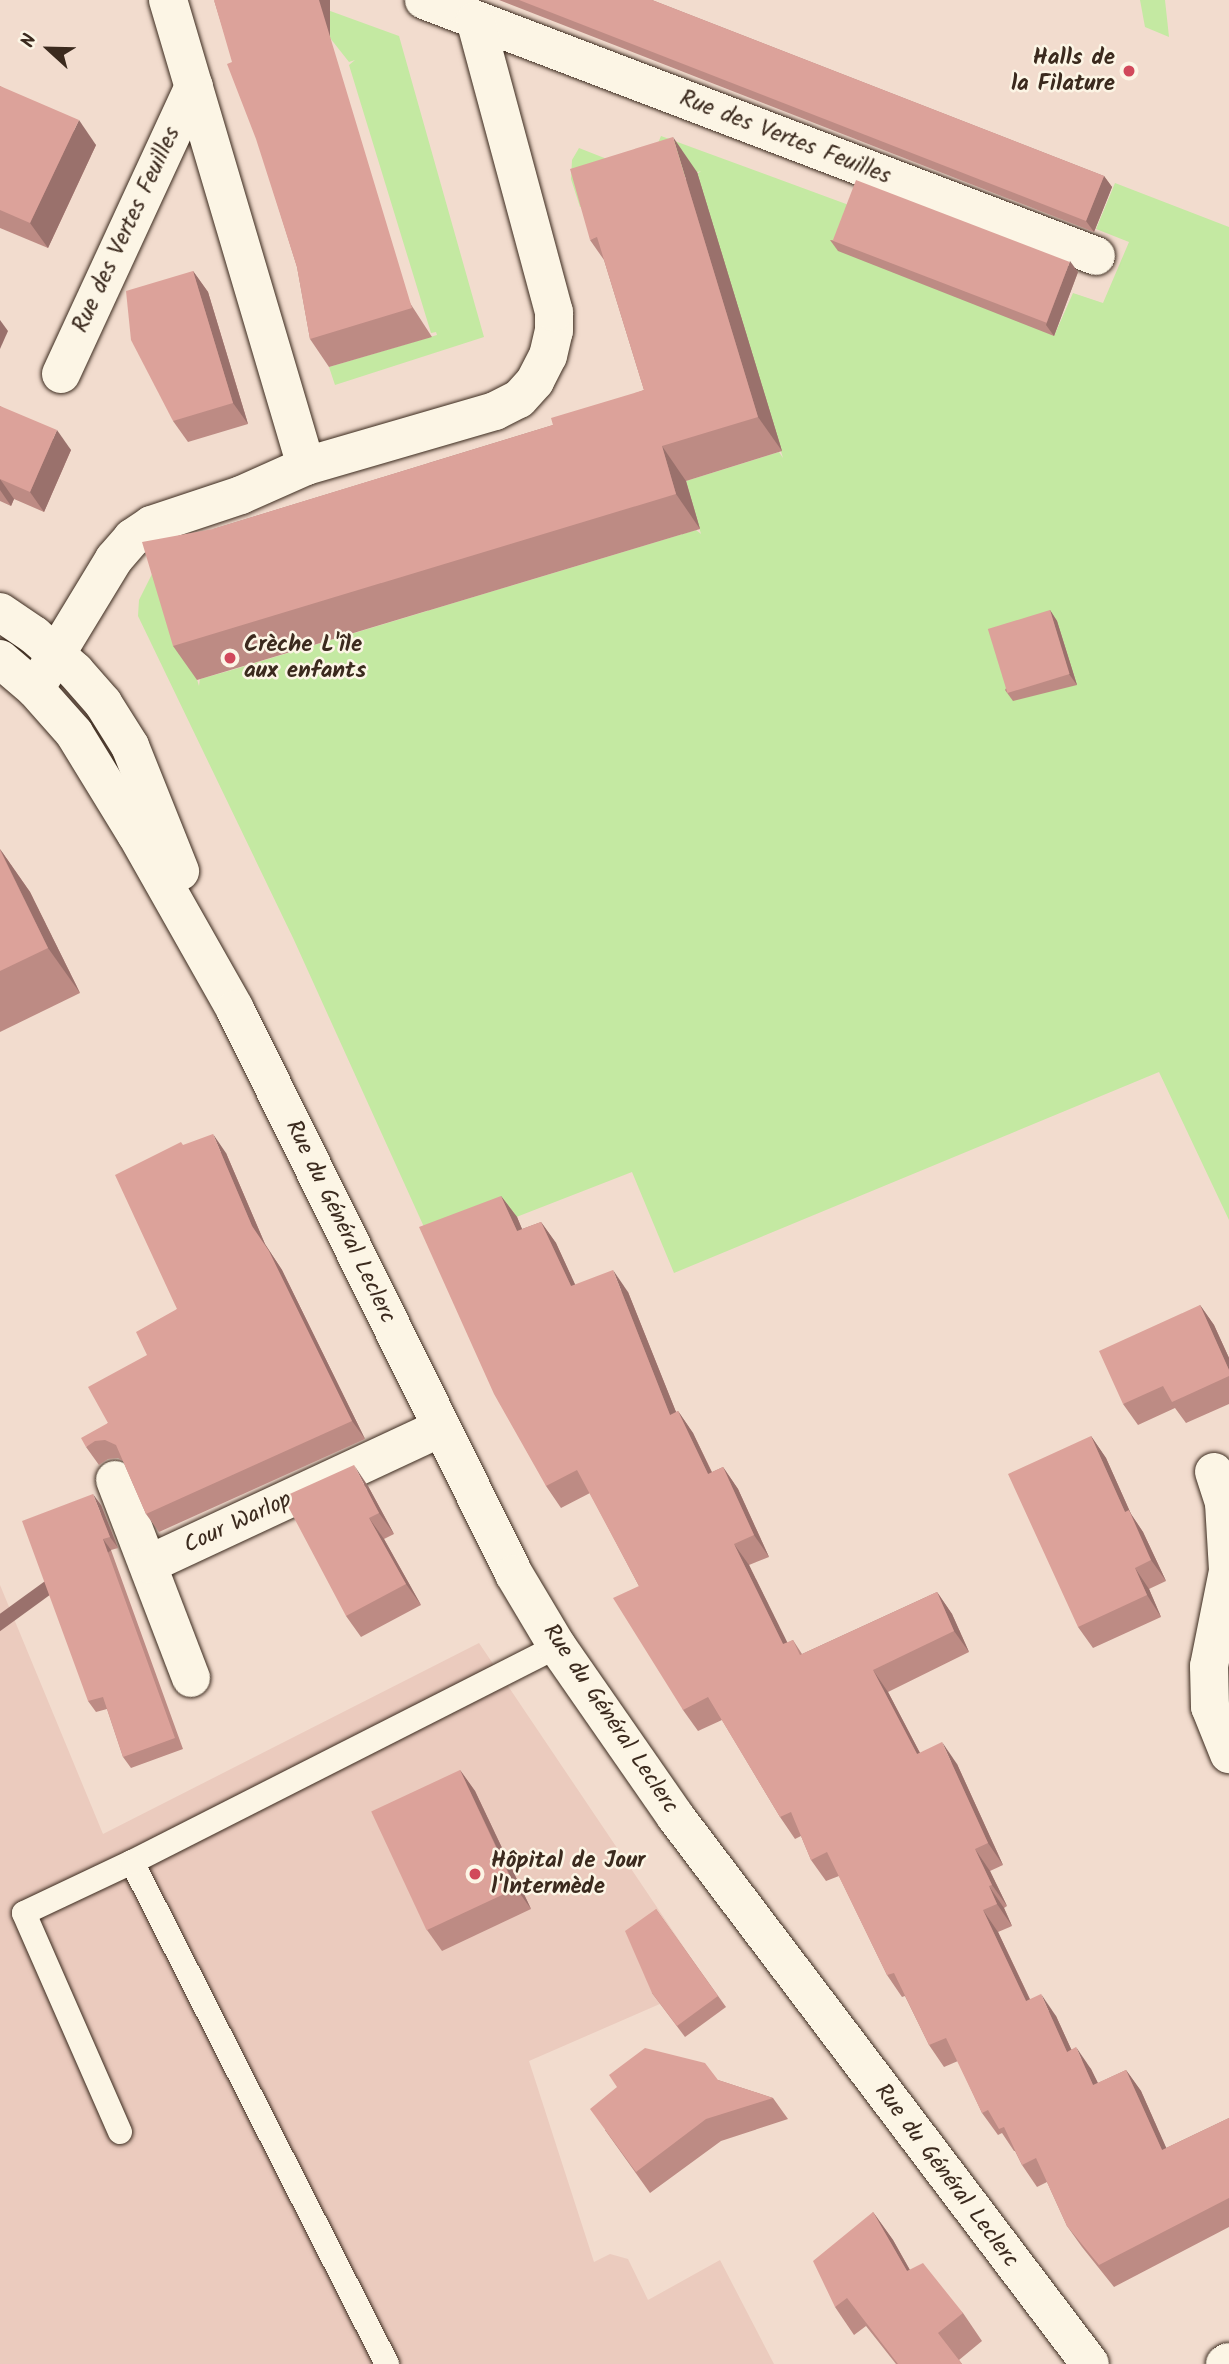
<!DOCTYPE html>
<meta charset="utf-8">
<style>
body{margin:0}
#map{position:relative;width:1229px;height:2364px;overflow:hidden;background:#f2dcce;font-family:Kalam,sans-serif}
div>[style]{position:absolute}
.built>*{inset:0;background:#ebcbbe}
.green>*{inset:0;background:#c4e9a2}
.roads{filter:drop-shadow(0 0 2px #3b2a1e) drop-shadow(0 0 2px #3b2a1e)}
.lane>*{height:24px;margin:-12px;padding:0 12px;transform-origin:12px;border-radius:12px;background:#fcf5e5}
.street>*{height:38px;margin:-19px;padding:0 19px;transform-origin:19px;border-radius:19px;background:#fcf5e5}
.primary>*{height:38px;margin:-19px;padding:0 19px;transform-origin:19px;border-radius:19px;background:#fcf5e5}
.wall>*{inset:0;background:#bd8b84}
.shaded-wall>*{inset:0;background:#9a716c;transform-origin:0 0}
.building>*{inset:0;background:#dca29a;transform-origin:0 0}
.dots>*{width:19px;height:19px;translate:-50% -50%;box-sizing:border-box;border:4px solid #fcf5e5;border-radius:50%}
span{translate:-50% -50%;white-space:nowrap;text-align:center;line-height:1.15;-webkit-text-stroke:5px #fcf5e5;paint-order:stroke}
.poi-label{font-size:23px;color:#3b2a1e;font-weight:700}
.right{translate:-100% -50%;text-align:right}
.left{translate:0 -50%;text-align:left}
.street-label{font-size:23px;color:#3b2a1e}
.north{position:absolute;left:14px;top:14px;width:70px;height:70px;-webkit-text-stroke:5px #fcf5e5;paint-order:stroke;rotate:292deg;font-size:19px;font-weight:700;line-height:28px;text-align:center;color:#3b2a1e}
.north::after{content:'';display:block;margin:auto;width:24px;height:32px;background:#3b2a1e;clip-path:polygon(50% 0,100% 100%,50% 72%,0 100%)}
</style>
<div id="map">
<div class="built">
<i style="clip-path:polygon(0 1585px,103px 1834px,479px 1643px,708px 1983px,529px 2061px,594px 2262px,610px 2254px,628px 2259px,648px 2300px,720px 2260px,774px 2364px,0 2364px)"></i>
</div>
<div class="green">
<i style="clip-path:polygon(300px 0,399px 36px,484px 337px,335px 385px,329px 367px,437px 335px,436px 332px,431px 333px,349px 65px,355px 60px,349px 62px)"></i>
<i style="clip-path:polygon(1140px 0,1165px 0,1169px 37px,1145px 27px)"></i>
<i style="clip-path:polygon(661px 136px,857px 208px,1054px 336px,1073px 293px,1103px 303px,1129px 242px,1096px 229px,1115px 183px,1229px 227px,1229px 1220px,1159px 1072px,674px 1273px,632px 1172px,434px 1249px,294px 940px,138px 616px,139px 600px,152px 574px,166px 577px,199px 686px,200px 679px,232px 670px,696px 530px,701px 534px,686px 481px,779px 452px,783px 458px,697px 174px,701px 171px,580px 207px,571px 179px,572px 160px,579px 148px,645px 174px)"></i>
</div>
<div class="roads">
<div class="lane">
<i style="left:120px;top:2132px;width:239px;rotate:-113.7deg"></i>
<i style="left:24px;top:1913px;width:119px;rotate:-25.3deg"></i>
<i style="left:387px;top:2364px;width:563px;rotate:-116.93deg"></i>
<i style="left:132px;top:1862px;width:477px;rotate:-26.9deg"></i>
</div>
<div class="street">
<i style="left:168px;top:0;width:486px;rotate:73.5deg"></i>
<i style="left:424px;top:0;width:719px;rotate:20.85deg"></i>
<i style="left:61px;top:374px;width:317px;rotate:-65.2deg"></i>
<i style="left:35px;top:689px;width:152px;rotate:-58.7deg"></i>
<i style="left:114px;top:559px;width:28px;rotate:-49deg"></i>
<i style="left:132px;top:538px;width:23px;rotate:-34deg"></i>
<i style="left:151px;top:525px;width:95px;rotate:-18.4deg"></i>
<i style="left:241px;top:495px;width:71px;rotate:-24deg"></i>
<i style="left:306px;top:466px;width:197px;rotate:-16.2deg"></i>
<i style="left:495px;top:411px;width:27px;rotate:-27deg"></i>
<i style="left:519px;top:399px;width:24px;rotate:-48deg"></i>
<i style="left:535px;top:381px;width:28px;rotate:-63deg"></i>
<i style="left:548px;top:356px;width:26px;rotate:-77deg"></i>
<i style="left:554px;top:331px;width:19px;rotate:-90deg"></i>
<i style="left:554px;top:312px;width:302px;rotate:-105.1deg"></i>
<i style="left:1214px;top:1472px;width:33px;rotate:72deg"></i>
<i style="left:1224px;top:1503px;width:68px;rotate:86.6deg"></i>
<i style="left:1228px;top:1571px;width:97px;rotate:101.3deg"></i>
<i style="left:1209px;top:1666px;width:41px;rotate:88.6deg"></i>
<i style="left:1210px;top:1707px;width:51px;rotate:68deg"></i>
<i style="left:115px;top:1480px;width:212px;rotate:69deg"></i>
<i style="left:149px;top:1564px;width:322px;rotate:-25deg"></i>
<i style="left:1225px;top:2364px;width:4px;rotate:-27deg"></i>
</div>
<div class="primary">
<i style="left:0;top:612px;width:41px;rotate:34.1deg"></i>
<i style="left:34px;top:635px;width:55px;rotate:41.3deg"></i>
<i style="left:75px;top:671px;width:43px;rotate:48.8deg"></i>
<i style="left:103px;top:703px;width:51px;rotate:57.9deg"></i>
<i style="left:130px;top:746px;width:135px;rotate:68.2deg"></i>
<i style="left:0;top:659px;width:46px;rotate:40.6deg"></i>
<i style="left:35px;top:689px;width:59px;rotate:48.4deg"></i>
<i style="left:74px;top:733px;width:119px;rotate:58.5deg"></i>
<i style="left:136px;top:834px;width:201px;rotate:60.5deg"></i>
<i style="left:235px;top:1009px;width:630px;rotate:63.72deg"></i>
<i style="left:514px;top:1574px;width:84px;rotate:59.2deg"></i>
<i style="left:557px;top:1646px;width:207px;rotate:55.2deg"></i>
<i style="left:675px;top:1816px;width:687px;rotate:52.86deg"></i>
</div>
</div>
<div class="wall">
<i style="clip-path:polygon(214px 0,432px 337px,329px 367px,310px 339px,297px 267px)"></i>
<i style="clip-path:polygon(499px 0,652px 0,1104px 176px,1112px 187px,1094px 232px)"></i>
<i style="clip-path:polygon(0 86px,96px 145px,48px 248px,0 228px)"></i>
<i style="clip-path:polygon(697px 172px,782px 451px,686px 481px,700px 529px,197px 680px,173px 646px,213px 529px,553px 425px,644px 390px,604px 260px,590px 240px)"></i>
<i style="clip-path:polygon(830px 240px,1078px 272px,1054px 336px,838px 251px)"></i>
<i style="clip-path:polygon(193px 271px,208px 292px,248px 424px,188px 442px,173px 421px)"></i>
<i style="clip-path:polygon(0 406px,71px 450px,44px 512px,14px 499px,11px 506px,0 501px)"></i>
<i style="clip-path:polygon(1050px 610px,1057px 621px,1077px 685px,1013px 701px,1005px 690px)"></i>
<i style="clip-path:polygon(0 849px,30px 892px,80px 993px,0 1032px)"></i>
<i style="clip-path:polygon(183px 1145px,226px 1153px,265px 1244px,282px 1270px,365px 1439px,159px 1532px,146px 1514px,123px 1461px,118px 1458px,108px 1459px,99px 1465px,86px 1447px,108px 1423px,177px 1309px)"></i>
<i style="clip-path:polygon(501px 1196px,517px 1217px,522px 1229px,541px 1222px,556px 1243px,575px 1285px,628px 1292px,676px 1412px,678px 1411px,693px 1433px,712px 1472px,723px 1467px,738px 1489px,769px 1557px,749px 1565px,787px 1643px,793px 1640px,802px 1654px,937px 1592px,952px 1614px,969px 1652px,888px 1692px,920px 1753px,957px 1764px,1003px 1865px,990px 1871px,1007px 1906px,1004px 1908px,1012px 1926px,998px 1932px,1030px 1999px,1056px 2016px,1071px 2049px,1091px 2069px,1098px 2083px,1126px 2070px,1141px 2091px,1166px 2148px,1229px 2118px,1229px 2227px,1114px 2287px,1082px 2247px,1067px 2226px,1047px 2182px,1037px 2187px,1022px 2165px,1015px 2151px,1014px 2151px,1002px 2133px,998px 2135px,982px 2113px,958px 2061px,944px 2067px,929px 2045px,905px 1996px,902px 1997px,887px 1975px,839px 1876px,826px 1881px,811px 1860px,801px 1836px,795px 1839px,780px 1817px,722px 1720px,698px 1731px,683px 1710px,639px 1586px,590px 1493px,561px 1508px,546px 1486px)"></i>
<i style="clip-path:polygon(1200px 1305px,1214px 1325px,1229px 1358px,1229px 1404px,1186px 1423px,1175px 1408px,1138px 1425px,1123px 1404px)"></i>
<i style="clip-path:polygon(1091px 1436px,1106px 1458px,1131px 1514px,1143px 1532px,1166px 1581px,1149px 1589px,1161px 1617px,1093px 1648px,1078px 1627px)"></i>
<i style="clip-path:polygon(368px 1486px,394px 1534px,384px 1539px,421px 1605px,361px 1637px,346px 1616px)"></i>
<i style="clip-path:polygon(101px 1505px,118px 1548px,111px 1550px,183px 1749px,131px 1768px,123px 1757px,107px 1709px,96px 1712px,88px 1701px)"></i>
<i style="clip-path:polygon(460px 1770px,475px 1791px,531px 1909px,442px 1951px,427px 1930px)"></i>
<i style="clip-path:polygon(656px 1909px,726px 2007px,685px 2037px,652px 1993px)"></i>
<i style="clip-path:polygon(718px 2080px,773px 2098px,788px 2119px,721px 2141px,650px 2193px,605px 2130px)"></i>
<i style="clip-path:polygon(873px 2212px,893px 2240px,910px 2270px,963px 2313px,982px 2341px,959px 2360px,962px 2364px,896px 2364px,866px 2326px,854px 2335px,835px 2307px)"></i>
</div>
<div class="shaded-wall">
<i style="left:319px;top:0;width:11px;height:322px"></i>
<i style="clip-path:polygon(79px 120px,96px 145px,48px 248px,30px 223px)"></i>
<i style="clip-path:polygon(673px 137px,697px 172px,782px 451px,758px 417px)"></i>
<i style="clip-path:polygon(1104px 176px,1112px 187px,1094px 232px,1086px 221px)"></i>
<i style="clip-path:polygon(1070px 261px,1078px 272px,1054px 336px,1046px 325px)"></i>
<i style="clip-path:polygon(193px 271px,208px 292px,248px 424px,233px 403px)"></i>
<i style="clip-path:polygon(0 320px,8px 331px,0 349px)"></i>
<i style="clip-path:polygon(57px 430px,71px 450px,44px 512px,30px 492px)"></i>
<i style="clip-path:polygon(662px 446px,686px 481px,700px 529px,676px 494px)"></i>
<i style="clip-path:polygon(0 479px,14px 499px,11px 506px,0 490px)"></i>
<i style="clip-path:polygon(1050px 610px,1057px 621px,1077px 685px,1069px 674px)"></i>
<i style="clip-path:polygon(0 849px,30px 892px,80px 993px,48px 948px)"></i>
<i style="clip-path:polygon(213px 1134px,226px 1153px,265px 1244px,282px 1270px,365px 1439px,352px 1421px,252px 1226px)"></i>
<i style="clip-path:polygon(501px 1196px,517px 1217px,532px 1253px,517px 1231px)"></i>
<i style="clip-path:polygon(541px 1222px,556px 1243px,586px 1308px,571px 1286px)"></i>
<i style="clip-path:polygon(613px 1270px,628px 1292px,686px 1437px,670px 1415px)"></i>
<i style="clip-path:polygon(1200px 1305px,1214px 1325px,1229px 1358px,1229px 1370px)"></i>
<i style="clip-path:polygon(678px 1411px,693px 1433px,723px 1496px,708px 1474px)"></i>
<i style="clip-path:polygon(1091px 1436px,1106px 1458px,1131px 1514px,1143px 1532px,1166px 1581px,1151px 1560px,1125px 1512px)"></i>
<i style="clip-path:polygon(354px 1465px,368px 1486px,394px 1534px,379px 1513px)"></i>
<i style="clip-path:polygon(723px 1467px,738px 1489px,769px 1557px,754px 1535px)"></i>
<i style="clip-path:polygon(93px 1494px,101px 1505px,118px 1548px,110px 1537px)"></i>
<i style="clip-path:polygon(369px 1518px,384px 1539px,421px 1605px,406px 1584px)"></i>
<i style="left:103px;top:1539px;width:14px;height:212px;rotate:54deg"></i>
<i style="clip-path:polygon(734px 1544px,749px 1565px,799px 1666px,783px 1644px)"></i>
<i style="clip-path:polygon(1135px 1568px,1149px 1589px,1161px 1617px,1147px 1595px)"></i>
<i style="clip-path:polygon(937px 1592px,952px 1614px,969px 1652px,954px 1631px)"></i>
<i style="clip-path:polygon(873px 1670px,888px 1692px,932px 1776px,917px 1754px)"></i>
<i style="clip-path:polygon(942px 1742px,957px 1764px,1003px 1865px,988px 1843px)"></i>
<i style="clip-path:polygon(460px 1770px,475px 1791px,531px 1909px,516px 1888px)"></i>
<i style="clip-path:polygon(975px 1849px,990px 1871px,1007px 1906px,992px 1885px)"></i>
<i style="clip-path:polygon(989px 1886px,1004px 1908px,1012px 1926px,997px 1904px)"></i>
<i style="clip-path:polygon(983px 1910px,998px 1932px,1041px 2023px,1026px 2001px)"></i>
<i style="clip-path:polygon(1041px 1994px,1056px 2016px,1082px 2073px,1067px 2052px)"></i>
<i style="clip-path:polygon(1076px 2047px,1091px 2069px,1109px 2106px,1093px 2085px)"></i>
<i style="clip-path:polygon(1126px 2070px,1141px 2091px,1177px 2172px,1162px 2150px)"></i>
<i style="clip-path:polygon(873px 2212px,893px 2240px,926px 2299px,907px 2271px)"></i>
</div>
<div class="building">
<i style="clip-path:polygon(214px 0,319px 0,412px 308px,310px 339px,297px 267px,256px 139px,227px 64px,232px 62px)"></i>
<i style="clip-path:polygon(519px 0,652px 0,1104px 176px,1086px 221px)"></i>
<i style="clip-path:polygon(0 86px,79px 120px,30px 223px,0 210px)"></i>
<i style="clip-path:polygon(673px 137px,758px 417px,662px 446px,676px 494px,173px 646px,142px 542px,213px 529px,553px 425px,551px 418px,644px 390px,597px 237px,590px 240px,570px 169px)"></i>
<i style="left:856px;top:180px;width:229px;height:65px;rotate:21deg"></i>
<i style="clip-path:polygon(193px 271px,233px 403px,173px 421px,131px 340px,126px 291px)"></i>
<i style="clip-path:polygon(0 406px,57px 430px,30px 492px,0 479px)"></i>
<i style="left:1050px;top:610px;width:67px;height:65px;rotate:73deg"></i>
<i style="clip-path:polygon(0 850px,48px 948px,0 971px)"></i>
<i style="clip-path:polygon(213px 1134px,252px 1226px,269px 1251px,352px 1421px,146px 1514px,116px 1445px,105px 1440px,95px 1441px,86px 1447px,81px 1438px,108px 1423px,88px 1387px,147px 1355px,136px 1332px,177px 1309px,115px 1175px,181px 1142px,183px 1145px)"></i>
<i style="clip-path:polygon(501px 1196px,517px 1231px,541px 1222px,571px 1286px,613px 1270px,670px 1415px,678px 1411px,708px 1474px,723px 1467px,754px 1535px,734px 1544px,783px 1644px,793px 1640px,800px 1655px,937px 1592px,954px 1631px,873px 1670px,917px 1754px,942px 1742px,988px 1843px,975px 1849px,992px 1885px,989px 1886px,997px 1904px,983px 1910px,1026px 2001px,1041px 1994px,1067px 2052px,1076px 2047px,1093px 2085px,1126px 2070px,1162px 2150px,1229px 2118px,1229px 2198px,1099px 2265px,1067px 2226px,1036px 2158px,1022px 2165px,1004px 2127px,999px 2129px,988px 2110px,982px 2113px,946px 2038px,929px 2045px,894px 1973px,887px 1975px,827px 1852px,811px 1860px,791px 1812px,780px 1817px,708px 1697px,683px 1710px,613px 1598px,639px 1586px,577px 1470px,546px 1486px,494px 1394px,419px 1227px)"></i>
<i style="clip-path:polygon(1200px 1305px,1229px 1370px,1229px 1376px,1172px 1402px,1163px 1386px,1123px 1404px,1099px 1351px)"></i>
<i style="clip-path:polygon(1091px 1436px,1125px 1512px,1129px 1510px,1151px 1560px,1135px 1568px,1147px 1595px,1078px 1627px,1008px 1474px)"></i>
<i style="clip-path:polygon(354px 1465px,379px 1513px,369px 1518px,406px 1584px,346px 1616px,283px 1497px)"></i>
<i style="clip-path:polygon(93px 1494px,110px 1537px,103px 1539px,175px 1738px,123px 1757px,103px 1697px,88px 1701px,22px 1521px)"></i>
<i style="left:460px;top:1770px;width:131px;height:98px;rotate:65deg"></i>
<i style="clip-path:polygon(656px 1909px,718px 1996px,677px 2026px,652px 1993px,625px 1931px)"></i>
<i style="clip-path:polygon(645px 2048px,705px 2063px,718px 2080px,773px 2098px,706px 2119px,636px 2172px,590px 2109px,617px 2087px,609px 2075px)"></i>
<i style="clip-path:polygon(873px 2212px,907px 2271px,923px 2263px,963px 2313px,938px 2333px,962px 2364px,898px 2364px,847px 2298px,835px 2307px,813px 2261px)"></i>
</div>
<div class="dots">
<i style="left:1129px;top:71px;background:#d1495b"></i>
<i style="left:230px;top:658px;background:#d1495b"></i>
<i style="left:475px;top:1874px;background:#d1495b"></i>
</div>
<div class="poi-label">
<span class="right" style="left:1115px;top:71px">Halls de<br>la Filature</span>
<span class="left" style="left:244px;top:658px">Crèche L'île<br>aux enfants</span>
<span class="left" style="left:491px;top:1874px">Hôpital de Jour<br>l'Intermède</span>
</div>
<div class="street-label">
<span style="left:785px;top:138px;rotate:21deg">Rue des Vertes Feuilles</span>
<span style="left:127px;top:230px;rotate:-65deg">Rue des Vertes Feuilles</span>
<span style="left:340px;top:1222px;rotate:64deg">Rue du Général Leclerc</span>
<span style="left:238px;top:1523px;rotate:-25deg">Cour Warlop</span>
<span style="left:610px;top:1719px;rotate:56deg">Rue du Général Leclerc</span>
<span style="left:946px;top:2176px;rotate:53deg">Rue du Général Leclerc</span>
</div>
<div class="north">N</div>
</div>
